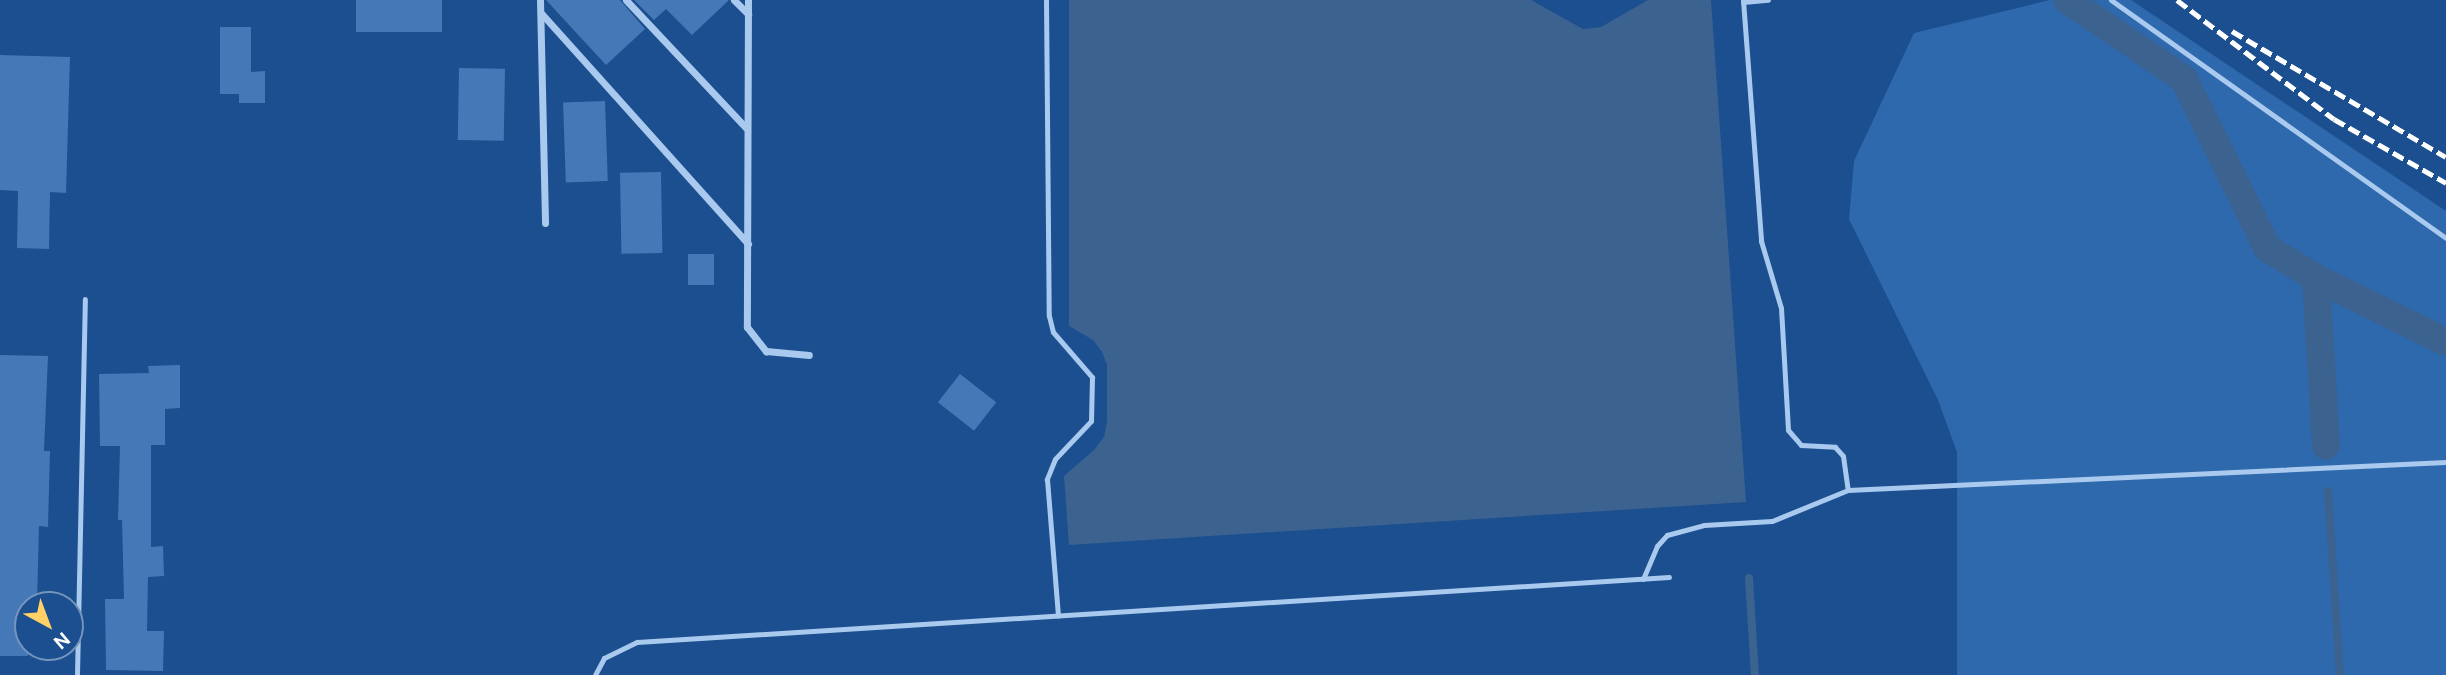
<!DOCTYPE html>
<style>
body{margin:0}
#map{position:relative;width:2446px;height:675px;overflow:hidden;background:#1b4f8f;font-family:"DM Sans",sans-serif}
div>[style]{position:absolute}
.green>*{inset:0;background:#2e69ad}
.water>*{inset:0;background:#3c6290}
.stream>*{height:8px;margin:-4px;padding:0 4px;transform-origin:4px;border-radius:4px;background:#3c6290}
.canal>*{height:28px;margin:-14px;padding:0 14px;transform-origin:14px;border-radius:14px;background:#3c6290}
.building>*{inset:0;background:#4478b7;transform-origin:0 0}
.lane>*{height:5px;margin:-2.5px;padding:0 2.5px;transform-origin:2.5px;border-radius:2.5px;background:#a9c9ee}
.street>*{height:7px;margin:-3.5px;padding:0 3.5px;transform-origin:3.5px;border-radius:3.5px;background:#a9c9ee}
.rail>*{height:5px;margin-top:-2.5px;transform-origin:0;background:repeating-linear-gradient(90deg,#fff 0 12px,transparent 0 17px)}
span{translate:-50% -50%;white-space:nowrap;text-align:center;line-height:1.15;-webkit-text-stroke:5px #1b4f8f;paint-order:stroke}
.north{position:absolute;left:14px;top:591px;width:70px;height:70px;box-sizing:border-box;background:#1b4f8f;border:2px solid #7695bc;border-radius:50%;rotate:139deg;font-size:19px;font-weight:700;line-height:28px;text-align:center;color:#fff}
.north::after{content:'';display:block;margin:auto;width:24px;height:32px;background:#ffd166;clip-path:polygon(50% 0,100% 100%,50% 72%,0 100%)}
</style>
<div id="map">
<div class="green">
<i style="clip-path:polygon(2050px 0,2131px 0,2446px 211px,2446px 675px,1957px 675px,1957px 452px,1938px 400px,1849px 219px,1854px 161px,1914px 33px)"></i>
</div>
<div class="water">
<i style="clip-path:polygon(1069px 0,1531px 0,1583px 29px,1601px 27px,1648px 0,1711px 0,1746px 502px,1069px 545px,1064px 476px,1094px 450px,1104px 437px,1107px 422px,1107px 365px,1102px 352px,1093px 340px,1069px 326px)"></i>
</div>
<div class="stream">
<i style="left:2328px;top:491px;width:184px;rotate:86.3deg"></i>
<i style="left:1749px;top:578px;width:97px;rotate:86.5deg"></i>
</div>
<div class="canal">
<i style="left:2067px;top:0;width:141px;rotate:34deg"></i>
<i style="left:2184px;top:79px;width:188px;rotate:63.8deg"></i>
<i style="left:2267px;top:248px;width:57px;rotate:31.5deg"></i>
<i style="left:2316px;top:278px;width:145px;rotate:26.2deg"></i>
<i style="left:2316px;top:278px;width:168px;rotate:86.6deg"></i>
</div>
<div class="building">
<i style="left:356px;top:0;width:86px;height:32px"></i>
<i style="clip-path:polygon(546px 0,620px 0,645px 29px,606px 65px)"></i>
<i style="clip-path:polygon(634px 0,728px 0,728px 1px,692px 35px,666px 9px,654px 20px)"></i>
<i style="clip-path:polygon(220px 27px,251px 27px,251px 72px,265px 71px,265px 103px,239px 103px,239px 94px,220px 94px)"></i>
<i style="clip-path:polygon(0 55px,70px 57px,66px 193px,50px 192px,49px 249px,17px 248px,18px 191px,0 190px)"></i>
<i style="left:459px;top:68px;width:46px;height:72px;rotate:1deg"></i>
<i style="left:605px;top:101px;width:80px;height:42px;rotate:88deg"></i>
<i style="left:661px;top:172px;width:81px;height:41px;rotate:89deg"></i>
<i style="left:688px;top:254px;width:26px;height:31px"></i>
<i style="clip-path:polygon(0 355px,48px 356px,44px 451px,50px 451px,48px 527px,39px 526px,37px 605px,28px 605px,28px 656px,0 656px)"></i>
<i style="clip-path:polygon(180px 365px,180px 408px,165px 409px,165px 445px,151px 445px,151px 547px,163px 546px,164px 576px,148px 577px,147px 631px,164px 631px,163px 671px,106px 670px,105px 599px,124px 599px,122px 520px,118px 520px,120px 446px,100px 446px,99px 374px,149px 373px,148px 366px)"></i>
<i style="left:960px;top:374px;width:46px;height:36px;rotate:38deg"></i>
</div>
<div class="lane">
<i style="left:1046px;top:0;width:316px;rotate:89.5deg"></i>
<i style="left:1049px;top:316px;width:16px;rotate:76deg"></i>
<i style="left:1053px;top:332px;width:60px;rotate:49.1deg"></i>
<i style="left:1092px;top:377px;width:44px;rotate:91.3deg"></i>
<i style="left:1091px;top:421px;width:52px;rotate:133.5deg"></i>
<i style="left:1055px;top:459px;width:22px;rotate:112deg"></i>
<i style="left:1047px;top:479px;width:137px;rotate:85.4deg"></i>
<i style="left:1743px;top:0;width:242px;rotate:85.7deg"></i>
<i style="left:1761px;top:241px;width:70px;rotate:73.4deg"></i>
<i style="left:1781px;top:308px;width:122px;rotate:86.7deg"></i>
<i style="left:1788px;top:430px;width:20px;rotate:49deg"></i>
<i style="left:1801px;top:445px;width:34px;rotate:3deg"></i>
<i style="left:1835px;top:447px;width:12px;rotate:48deg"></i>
<i style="left:1843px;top:456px;width:34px;rotate:82deg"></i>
<i style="left:2111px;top:0;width:411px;rotate:35.4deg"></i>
<i style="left:1743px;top:2px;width:25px;rotate:-5deg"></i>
<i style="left:1643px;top:579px;width:36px;rotate:-67deg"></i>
<i style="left:1657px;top:546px;width:15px;rotate:-48deg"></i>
<i style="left:1667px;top:535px;width:38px;rotate:-15deg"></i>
<i style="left:1704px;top:525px;width:68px;rotate:-3.4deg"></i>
<i style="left:1772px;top:521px;width:82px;rotate:-22.2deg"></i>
<i style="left:1848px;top:490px;width:599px;rotate:-2.68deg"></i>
<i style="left:77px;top:675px;width:376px;rotate:-88.8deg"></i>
<i style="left:595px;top:675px;width:19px;rotate:-62deg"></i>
<i style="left:604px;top:658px;width:37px;rotate:-26deg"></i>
<i style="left:637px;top:642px;width:1034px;rotate:-3.6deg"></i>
</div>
<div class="street">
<i style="left:540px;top:0;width:223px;rotate:88.7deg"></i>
<i style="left:626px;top:0;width:175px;rotate:46.8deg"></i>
<i style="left:734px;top:0;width:20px;rotate:45deg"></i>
<i style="left:748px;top:0;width:327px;rotate:90.2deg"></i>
<i style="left:747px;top:327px;width:31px;rotate:52deg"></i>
<i style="left:766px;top:351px;width:43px;rotate:5.3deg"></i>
<i style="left:541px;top:13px;width:310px;rotate:48.1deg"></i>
</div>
<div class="rail">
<i style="left:2177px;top:0;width:197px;rotate:37.2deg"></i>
<i style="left:2334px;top:119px;width:129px;rotate:29.7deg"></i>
<i style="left:2232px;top:31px;width:248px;rotate:30.5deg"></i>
</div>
<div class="north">N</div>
</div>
